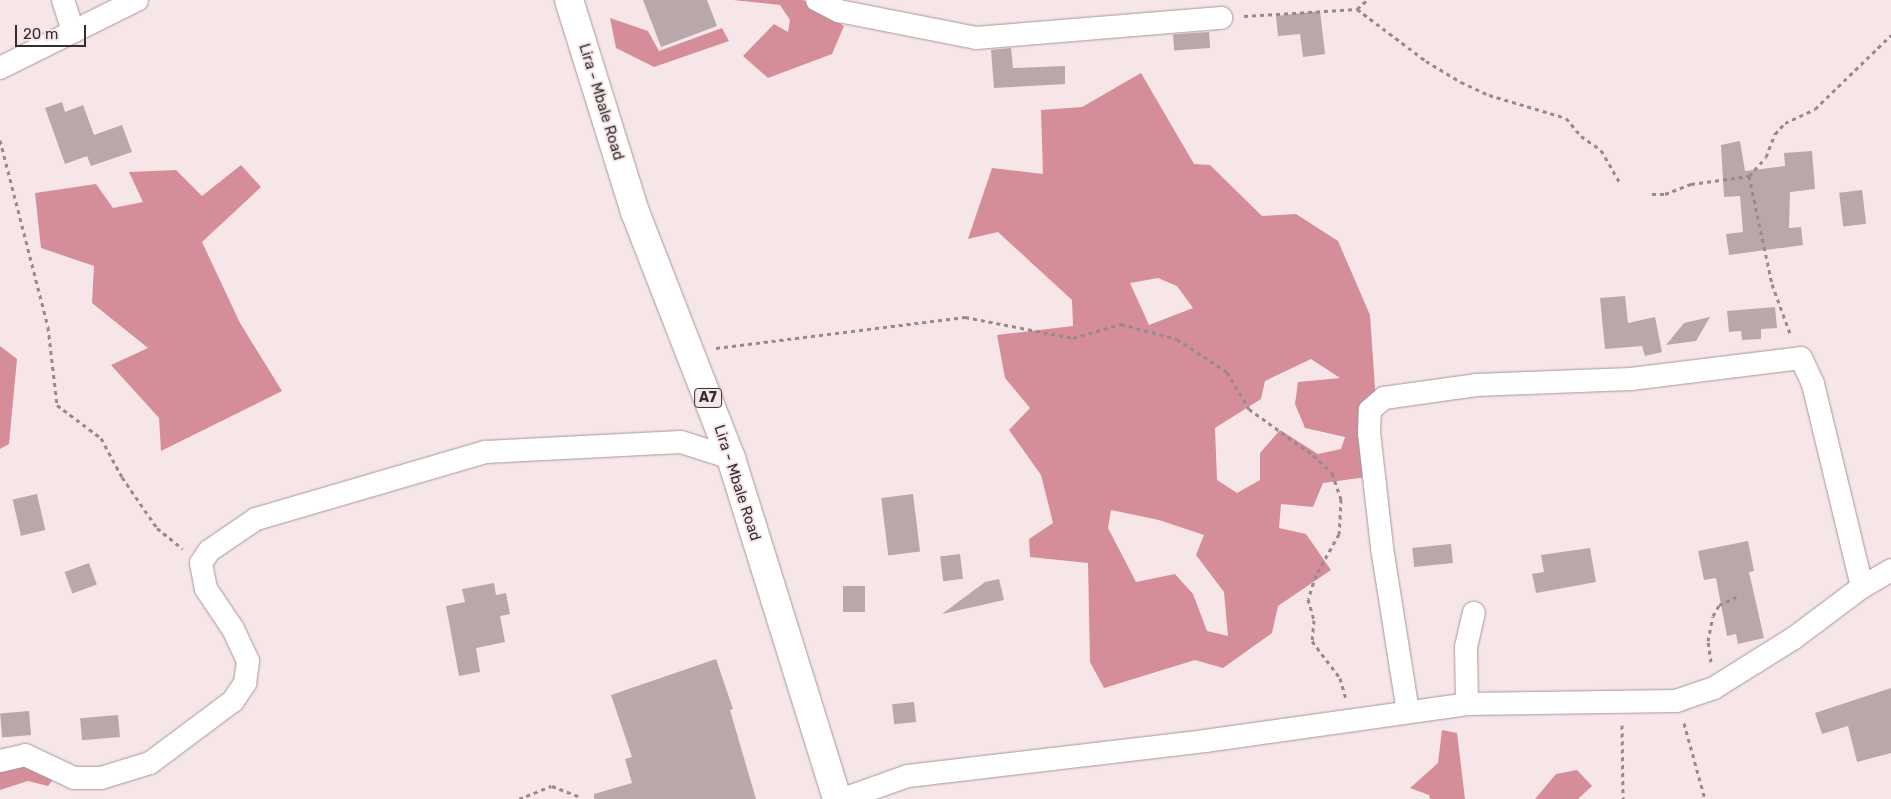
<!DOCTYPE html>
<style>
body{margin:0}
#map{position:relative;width:1891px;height:799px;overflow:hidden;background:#f7e6e8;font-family:Rubik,sans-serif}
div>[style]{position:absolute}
.forest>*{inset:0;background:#d58e99}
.building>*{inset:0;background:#b8a8aa;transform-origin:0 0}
.path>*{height:3px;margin-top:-1.5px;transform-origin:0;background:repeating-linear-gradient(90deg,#968a8c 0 4px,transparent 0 8px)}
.roads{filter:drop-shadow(0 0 1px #a79899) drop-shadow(0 0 1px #a79899)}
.minor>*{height:22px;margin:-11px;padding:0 11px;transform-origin:11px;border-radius:11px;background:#fff}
.major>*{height:28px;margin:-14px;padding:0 14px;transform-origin:14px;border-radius:14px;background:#fff}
span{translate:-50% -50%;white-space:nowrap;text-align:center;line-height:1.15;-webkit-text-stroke:4px #f7e6e8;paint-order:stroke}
.shield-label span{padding:1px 4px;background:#f7e6e8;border:1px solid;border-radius:4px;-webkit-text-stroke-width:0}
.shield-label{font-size:14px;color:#332d2e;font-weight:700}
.street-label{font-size:15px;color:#332d2e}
.scale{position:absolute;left:15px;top:25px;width:71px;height:22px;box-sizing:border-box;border:2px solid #332d2e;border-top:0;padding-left:6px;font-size:15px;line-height:18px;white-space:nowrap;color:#332d2e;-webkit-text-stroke:4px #f7e6e8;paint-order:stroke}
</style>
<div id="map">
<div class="forest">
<i style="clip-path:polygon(733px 0,803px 0,844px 26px,832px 54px,768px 78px,743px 56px,774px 24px,788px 32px,790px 20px,780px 5px)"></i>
<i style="clip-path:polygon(610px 18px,648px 31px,659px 51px,722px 28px,729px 41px,654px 67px,616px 48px)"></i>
<i style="clip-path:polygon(evenodd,1141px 73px,1194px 164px,1210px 165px,1262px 216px,1296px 214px,1338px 241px,1370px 315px,1381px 475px,1323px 483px,1313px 507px,1281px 504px,1279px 528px,1306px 534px,1331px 570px,1278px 606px,1272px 633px,1223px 668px,1195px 660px,1104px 688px,1090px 662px,1088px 563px,1030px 557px,1029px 539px,1053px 523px,1041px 475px,1009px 430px,1030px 408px,1005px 378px,997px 335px,1073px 326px,1072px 300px,998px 232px,968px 239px,992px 168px,1043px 174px,1041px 110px,1082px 107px,1141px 73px,1158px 278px,1177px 286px,1193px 308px,1149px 325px,1130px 283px,1158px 278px,1141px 73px,1311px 359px,1340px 378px,1298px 382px,1295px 404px,1305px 428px,1345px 437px,1341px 449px,1318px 454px,1280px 430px,1260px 453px,1260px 480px,1237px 493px,1217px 480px,1215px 428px,1261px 399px,1265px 381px,1311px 359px,1141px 73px,1111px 510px,1159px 520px,1204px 535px,1196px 555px,1224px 592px,1228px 636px,1207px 631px,1193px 594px,1175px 574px,1136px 582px,1108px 528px,1111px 510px)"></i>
<i style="clip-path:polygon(241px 165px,261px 187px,202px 242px,240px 323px,282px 391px,161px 451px,159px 418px,111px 365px,148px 348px,92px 303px,94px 266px,41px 248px,35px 193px,96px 184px,113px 208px,143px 202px,129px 172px,176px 170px,202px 196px)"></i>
<i style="clip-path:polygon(0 346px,17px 359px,9px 444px,0 449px)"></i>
<i style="clip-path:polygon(1442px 730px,1457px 733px,1465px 799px,1430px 799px,1429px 795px,1410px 788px,1438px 763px)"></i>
<i style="clip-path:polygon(25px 759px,55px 777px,48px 786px,28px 781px,0 790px,0 770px)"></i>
<i style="clip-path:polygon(1577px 770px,1592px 786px,1578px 799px,1535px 799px,1556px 774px)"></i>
</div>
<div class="building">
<i style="clip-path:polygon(643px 0,707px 0,717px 26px,661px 47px)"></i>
<i style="clip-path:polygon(1320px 11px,1325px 54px,1303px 57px,1300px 34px,1278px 36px,1276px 16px)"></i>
<i style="left:1209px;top:32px;width:16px;height:36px;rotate:86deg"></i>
<i style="clip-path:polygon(1011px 48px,1013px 68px,1065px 66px,1065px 84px,994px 88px,991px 50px)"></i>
<i style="clip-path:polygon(62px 102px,65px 112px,83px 105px,94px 135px,122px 125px,132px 152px,91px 166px,87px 156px,65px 164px,45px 108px)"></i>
<i style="clip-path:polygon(1740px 141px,1745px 171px,1785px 166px,1784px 153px,1812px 151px,1815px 189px,1790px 192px,1789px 228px,1801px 227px,1803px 245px,1729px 255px,1726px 234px,1743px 232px,1740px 196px,1724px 197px,1721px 145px)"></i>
<i style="left:1862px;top:190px;width:34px;height:23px;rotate:83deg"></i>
<i style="clip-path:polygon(1625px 296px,1628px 323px,1655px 317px,1662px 352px,1645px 356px,1642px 346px,1605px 349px,1600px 298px)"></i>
<i style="clip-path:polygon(1775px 307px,1777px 328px,1761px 329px,1761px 339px,1742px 340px,1741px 331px,1729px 332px,1727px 311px)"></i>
<i style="clip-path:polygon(1710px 317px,1696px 341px,1666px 345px,1684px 323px)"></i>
<i style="left:37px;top:494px;width:37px;height:25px;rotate:77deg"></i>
<i style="left:913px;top:494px;width:58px;height:32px;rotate:83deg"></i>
<i style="clip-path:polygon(1748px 541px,1754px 571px,1749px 572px,1764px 638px,1738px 644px,1736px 634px,1727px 636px,1716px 578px,1704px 580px,1698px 551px)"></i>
<i style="left:1451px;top:544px;width:19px;height:39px;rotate:84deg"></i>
<i style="clip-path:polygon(1590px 548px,1596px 582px,1536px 593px,1532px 574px,1544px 572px,1541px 555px)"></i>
<i style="left:960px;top:554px;width:25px;height:20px;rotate:83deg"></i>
<i style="left:89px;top:563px;width:23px;height:26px;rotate:70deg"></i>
<i style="clip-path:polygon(999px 579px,1004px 600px,942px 614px,985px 582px)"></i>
<i style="clip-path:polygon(494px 583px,496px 595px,506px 593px,510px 614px,500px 616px,505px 642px,476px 648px,480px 672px,459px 676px,446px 606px,465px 602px,462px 589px)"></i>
<i style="left:843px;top:586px;width:22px;height:26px"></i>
<i style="clip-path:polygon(716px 659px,733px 709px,730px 710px,756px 799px,594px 799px,594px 794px,632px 783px,625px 759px,632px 757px,611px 695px)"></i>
<i style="clip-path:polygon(1891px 688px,1891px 753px,1857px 762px,1848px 726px,1822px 734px,1815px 713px)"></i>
<i style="left:914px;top:702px;width:20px;height:22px;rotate:84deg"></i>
<i style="left:29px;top:711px;width:24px;height:29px;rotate:85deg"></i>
<i style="left:118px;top:715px;width:22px;height:38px;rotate:85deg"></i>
</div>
<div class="path">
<i style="left:1357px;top:9px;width:86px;rotate:37deg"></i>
<i style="left:1426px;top:61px;width:41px;rotate:31deg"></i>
<i style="left:1461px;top:82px;width:31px;rotate:25deg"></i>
<i style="left:1489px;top:95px;width:80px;rotate:16.6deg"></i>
<i style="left:1566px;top:118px;width:23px;rotate:50deg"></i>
<i style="left:1581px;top:136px;width:24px;rotate:35deg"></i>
<i style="left:1601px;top:150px;width:39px;rotate:60deg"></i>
<i style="left:1244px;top:16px;width:113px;rotate:-3.5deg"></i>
<i style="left:1357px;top:9px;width:13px;rotate:-42deg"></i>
<i style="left:0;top:140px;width:193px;rotate:75.6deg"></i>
<i style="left:48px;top:327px;width:79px;rotate:83.4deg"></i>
<i style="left:57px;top:405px;width:55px;rotate:36.9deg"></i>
<i style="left:101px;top:438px;width:44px;rotate:61.7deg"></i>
<i style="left:122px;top:477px;width:62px;rotate:55.5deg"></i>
<i style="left:157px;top:528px;width:33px;rotate:39deg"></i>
<i style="left:1749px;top:176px;width:25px;rotate:-48deg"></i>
<i style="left:1766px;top:157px;width:25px;rotate:-69deg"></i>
<i style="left:1775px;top:134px;width:15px;rotate:-48deg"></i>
<i style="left:1785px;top:123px;width:33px;rotate:-25deg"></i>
<i style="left:1815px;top:109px;width:106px;rotate:-44.2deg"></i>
<i style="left:1652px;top:194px;width:13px"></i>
<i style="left:1665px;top:194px;width:28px;rotate:-21deg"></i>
<i style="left:1691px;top:184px;width:59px;rotate:-7.9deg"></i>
<i style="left:1749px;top:176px;width:110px;rotate:78deg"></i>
<i style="left:1772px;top:284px;width:55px;rotate:69.9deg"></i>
<i style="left:716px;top:348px;width:251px;rotate:-7.1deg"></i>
<i style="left:965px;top:317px;width:110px;rotate:11deg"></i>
<i style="left:1073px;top:338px;width:50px;rotate:-16.3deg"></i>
<i style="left:1121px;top:324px;width:58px;rotate:15deg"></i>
<i style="left:1177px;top:339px;width:60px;rotate:33.4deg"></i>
<i style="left:1227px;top:372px;width:43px;rotate:59.3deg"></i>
<i style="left:1249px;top:409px;width:79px;rotate:35.7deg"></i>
<i style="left:1313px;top:455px;width:26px;rotate:43deg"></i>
<i style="left:1332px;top:473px;width:28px;rotate:71deg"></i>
<i style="left:1341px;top:499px;width:35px;rotate:93deg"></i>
<i style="left:1339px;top:534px;width:47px;rotate:119.3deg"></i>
<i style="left:1316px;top:575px;width:25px;rotate:108deg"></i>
<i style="left:1308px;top:599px;width:22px;rotate:74deg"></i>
<i style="left:1314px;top:620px;width:21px;rotate:95deg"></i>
<i style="left:1312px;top:641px;width:46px;rotate:52.9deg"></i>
<i style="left:1340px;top:678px;width:22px;rotate:74deg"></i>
<i style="left:1711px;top:662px;width:21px;rotate:-98deg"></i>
<i style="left:1708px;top:641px;width:25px;rotate:-79deg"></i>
<i style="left:1713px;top:616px;width:13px;rotate:-61deg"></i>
<i style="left:1719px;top:605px;width:19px;rotate:-25deg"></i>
<i style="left:1684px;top:723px;width:79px;rotate:74.6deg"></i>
<i style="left:1622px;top:725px;width:74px;rotate:89.2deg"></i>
<i style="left:519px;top:799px;width:35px;rotate:-22deg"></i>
<i style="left:552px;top:786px;width:31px;rotate:21deg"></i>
</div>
<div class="roads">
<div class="minor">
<i style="left:63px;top:0;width:33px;rotate:72deg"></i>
<i style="left:817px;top:0;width:25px;rotate:27deg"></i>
<i style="left:839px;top:11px;width:140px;rotate:11.1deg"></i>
<i style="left:976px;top:38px;width:246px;rotate:-4.7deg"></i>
<i style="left:0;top:68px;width:153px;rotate:-26.4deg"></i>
<i style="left:1467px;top:704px;width:57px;rotate:-91deg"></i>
<i style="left:1466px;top:647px;width:35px;rotate:-77deg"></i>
<i style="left:1408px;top:712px;width:167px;rotate:-99deg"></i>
<i style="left:1382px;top:547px;width:115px;rotate:-96.5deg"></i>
<i style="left:1369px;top:433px;width:23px;rotate:-88deg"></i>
<i style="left:1370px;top:410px;width:18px;rotate:-41deg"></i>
<i style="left:1384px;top:398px;width:93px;rotate:-8deg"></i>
<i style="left:1476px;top:385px;width:155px;rotate:-2.2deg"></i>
<i style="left:1631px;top:379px;width:171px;rotate:-7deg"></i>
<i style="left:1801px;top:358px;width:29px;rotate:65deg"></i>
<i style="left:1813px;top:384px;width:209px;rotate:76.4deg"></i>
<i style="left:0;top:761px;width:26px;rotate:-13deg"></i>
<i style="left:25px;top:755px;width:54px;rotate:25.1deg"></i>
<i style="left:74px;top:778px;width:27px"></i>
<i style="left:101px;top:778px;width:51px;rotate:-17deg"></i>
<i style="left:150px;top:763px;width:104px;rotate:-36.8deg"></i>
<i style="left:233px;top:701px;width:22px;rotate:-56deg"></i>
<i style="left:245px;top:683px;width:22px;rotate:-82deg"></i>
<i style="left:248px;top:661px;width:35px;rotate:-115deg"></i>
<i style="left:233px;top:629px;width:48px;rotate:-124deg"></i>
<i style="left:206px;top:589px;width:26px;rotate:-101deg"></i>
<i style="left:201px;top:563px;width:14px;rotate:-56deg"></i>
<i style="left:209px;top:551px;width:57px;rotate:-34.2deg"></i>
<i style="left:256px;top:519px;width:239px;rotate:-16.3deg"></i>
<i style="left:485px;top:452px;width:196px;rotate:-2.9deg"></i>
<i style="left:681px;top:442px;width:52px;rotate:17.7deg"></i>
<i style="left:843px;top:799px;width:69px;rotate:-19.5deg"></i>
<i style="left:908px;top:776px;width:299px;rotate:-6.7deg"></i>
<i style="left:1205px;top:741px;width:265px;rotate:-8deg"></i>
<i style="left:1467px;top:704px;width:209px;rotate:-0.8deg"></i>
<i style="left:1676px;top:701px;width:40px;rotate:-18.9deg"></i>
<i style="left:1714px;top:688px;width:94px;rotate:-32deg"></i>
<i style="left:1794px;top:638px;width:85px;rotate:-36.9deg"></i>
<i style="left:1862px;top:587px;width:34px;rotate:-30deg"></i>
</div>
<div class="major">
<i style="left:569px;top:0;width:222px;rotate:72.7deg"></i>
<i style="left:635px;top:212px;width:264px;rotate:68.7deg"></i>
<i style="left:731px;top:458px;width:357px;rotate:72.7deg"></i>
</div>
</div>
<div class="shield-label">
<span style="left:708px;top:398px">A7</span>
</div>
<div class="street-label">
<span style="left:601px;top:102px;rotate:73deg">Lira - Mbale Road</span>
<span style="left:737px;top:483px;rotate:72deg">Lira - Mbale Road</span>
</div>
<div class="scale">20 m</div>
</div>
